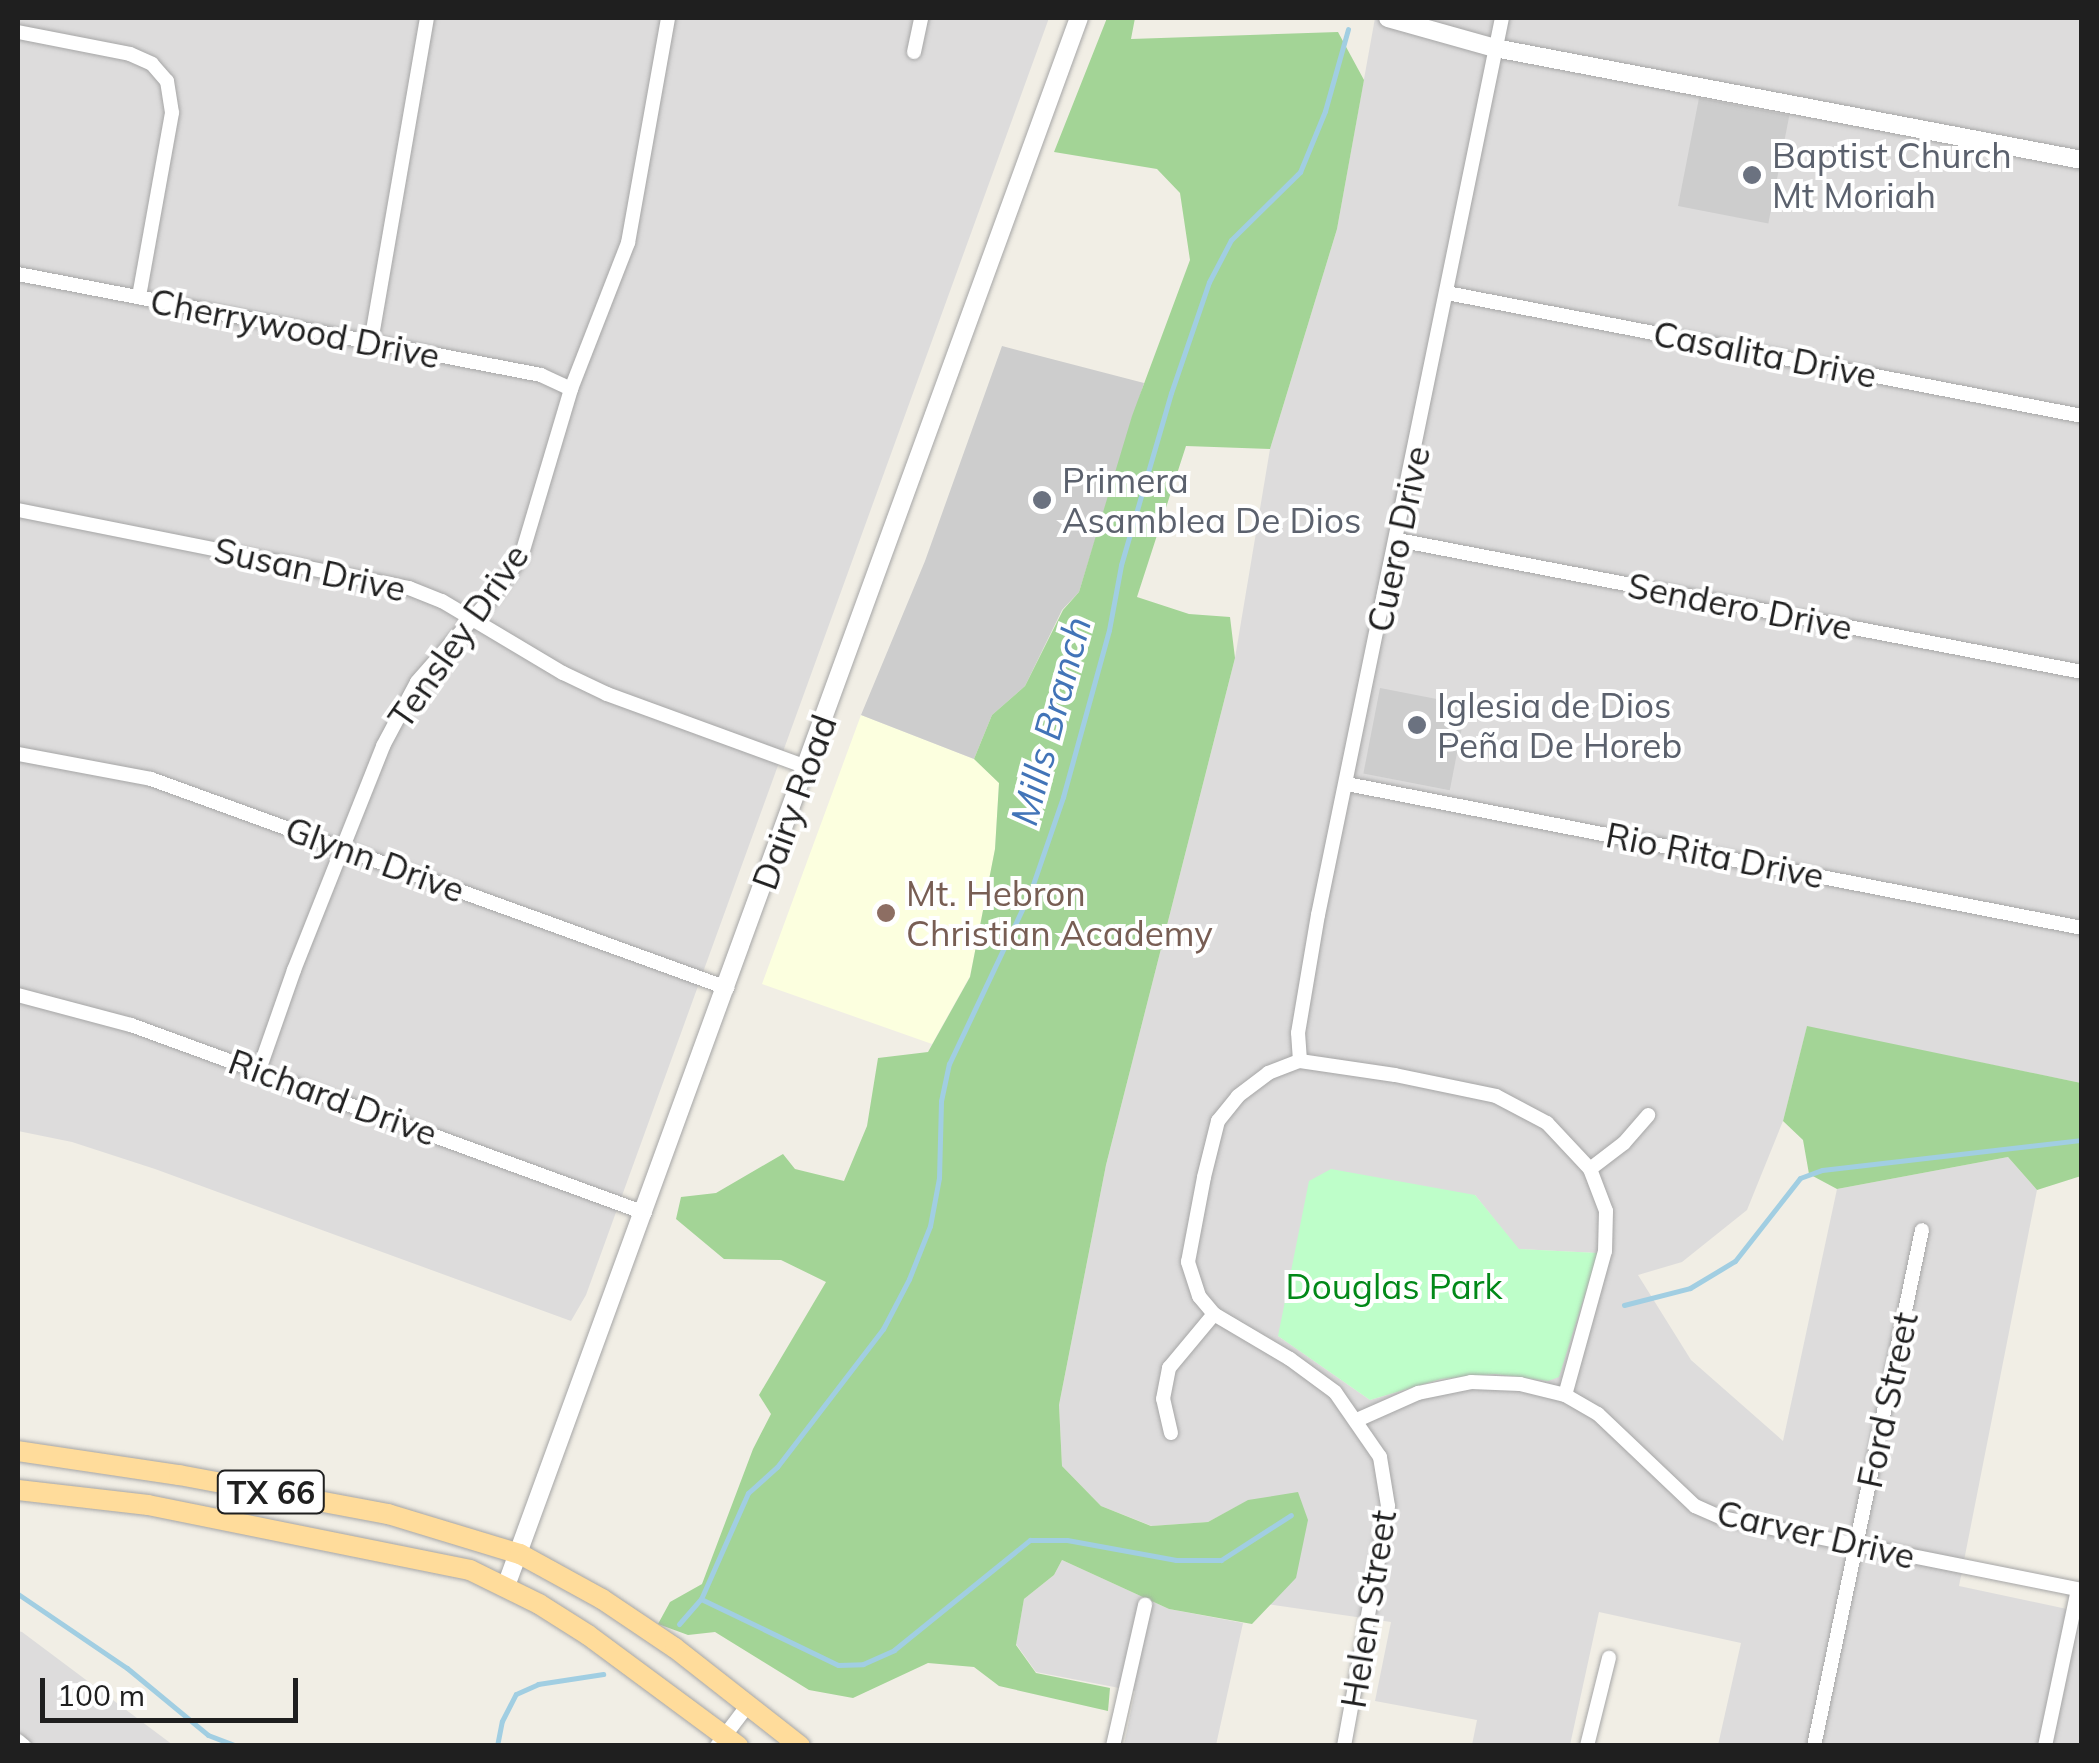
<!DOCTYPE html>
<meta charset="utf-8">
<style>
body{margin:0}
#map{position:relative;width:2099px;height:1763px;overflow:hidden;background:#f1eee5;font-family:Mulish,sans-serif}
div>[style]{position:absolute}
.residential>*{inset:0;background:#dddcdc}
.education>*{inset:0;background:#fcffdf}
.religious>*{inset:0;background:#cdcdcd;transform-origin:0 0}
.forest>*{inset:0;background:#a3d496}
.park>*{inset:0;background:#befec9}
.stream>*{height:5px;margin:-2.5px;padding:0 2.5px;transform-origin:2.5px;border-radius:2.5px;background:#a1cee2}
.roads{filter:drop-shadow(0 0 2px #a6a6a6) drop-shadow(0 0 2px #a6a6a6)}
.minor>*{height:14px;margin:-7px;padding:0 7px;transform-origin:7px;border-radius:7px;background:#fff}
.tertiary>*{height:18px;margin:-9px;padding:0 9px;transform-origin:9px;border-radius:9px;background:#fff}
.primary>*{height:20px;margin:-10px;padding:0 10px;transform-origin:10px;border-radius:10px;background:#ffdc9b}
.dots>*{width:28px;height:28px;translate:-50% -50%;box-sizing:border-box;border:5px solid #fff;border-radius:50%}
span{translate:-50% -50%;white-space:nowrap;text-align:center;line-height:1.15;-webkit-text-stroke:8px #fff;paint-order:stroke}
.shield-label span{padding:2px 8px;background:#fff;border:2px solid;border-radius:8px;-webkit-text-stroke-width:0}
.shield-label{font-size:32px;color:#1f1f1f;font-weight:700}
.worship-label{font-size:35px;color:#5b616d}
.left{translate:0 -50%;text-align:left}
.street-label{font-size:35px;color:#1f1f1f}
.education-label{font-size:35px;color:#785e54}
.park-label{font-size:35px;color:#028918}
.water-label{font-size:38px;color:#4274b8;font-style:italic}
.frame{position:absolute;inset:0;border:20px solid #1f1f1f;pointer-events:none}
.scale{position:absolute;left:40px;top:1678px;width:258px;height:45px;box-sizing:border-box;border:5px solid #1f1f1f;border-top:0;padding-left:12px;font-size:30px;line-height:35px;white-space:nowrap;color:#1f1f1f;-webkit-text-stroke:8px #fff;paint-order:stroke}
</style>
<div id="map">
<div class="residential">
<i style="clip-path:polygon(18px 18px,1049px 18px,586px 1295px,571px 1321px,155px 1169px,72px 1142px,18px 1131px)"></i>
<i style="clip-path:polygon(evenodd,1375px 18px,2081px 18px,2081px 1083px,1807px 1027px,1783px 1121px,1747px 1210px,1682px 1262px,1638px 1275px,1691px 1360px,1783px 1441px,1837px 1189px,2008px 1157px,2037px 1190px,1959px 1586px,2081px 1612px,2081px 1745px,1718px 1745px,1741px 1643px,1599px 1612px,1570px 1745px,1472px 1745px,1477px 1720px,1375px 1701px,1391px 1622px,1267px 1604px,1296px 1578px,1249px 1500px,1208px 1522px,1152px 1526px,1101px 1506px,1062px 1466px,1059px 1405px,1106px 1165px,1235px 658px,1270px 449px,1337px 229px,1375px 18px,1475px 1195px,1518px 1249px,1597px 1253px,1548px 1381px,1495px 1374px,1441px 1380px,1370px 1400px,1278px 1336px,1475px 1195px)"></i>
<i style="clip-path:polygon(1062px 1560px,1169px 1609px,1243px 1623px,1216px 1745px,1124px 1745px,1135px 1691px,1036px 1672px,1016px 1644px,1024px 1599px,1054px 1575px)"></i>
<i style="clip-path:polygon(18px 1631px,22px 1632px,173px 1745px,18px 1745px)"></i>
</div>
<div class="education">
<i style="clip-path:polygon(861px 715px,974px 759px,999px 783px,995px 849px,970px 976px,932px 1044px,762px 984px)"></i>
</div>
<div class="religious">
<i style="left:1699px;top:98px;width:92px;height:110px;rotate:11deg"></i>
<i style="clip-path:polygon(1002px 346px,1144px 383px,1079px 592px,1062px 610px,1025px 686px,992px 715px,974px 759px,861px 715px,925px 561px)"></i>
<i style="left:1380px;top:688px;width:88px;height:87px;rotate:11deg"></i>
</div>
<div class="forest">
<i style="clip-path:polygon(1107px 18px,1135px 18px,1131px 39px,1338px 32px,1364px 80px,1337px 229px,1270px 449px,1186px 446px,1137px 597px,1189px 614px,1230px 617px,1235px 658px,1106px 1165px,1059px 1405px,1062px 1466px,1101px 1506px,1151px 1526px,1208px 1522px,1248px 1500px,1298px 1492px,1308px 1520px,1296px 1578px,1252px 1624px,1169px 1609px,1062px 1560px,1054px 1575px,1024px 1599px,1016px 1645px,1036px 1673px,1110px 1688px,1108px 1711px,999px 1686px,974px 1667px,928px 1663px,853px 1698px,809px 1690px,715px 1632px,688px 1635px,658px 1624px,670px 1602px,702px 1584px,753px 1449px,771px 1414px,759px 1395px,826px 1282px,781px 1260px,724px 1259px,676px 1219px,681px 1197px,716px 1193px,783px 1154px,795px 1169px,844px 1181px,867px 1126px,878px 1058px,928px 1052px,970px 977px,995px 849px,999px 783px,974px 759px,992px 715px,1025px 686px,1063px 610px,1079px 592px,1132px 416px,1190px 260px,1180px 193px,1157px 169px,1054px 152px)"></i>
<i style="clip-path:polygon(1807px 1026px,2081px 1083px,2081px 1176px,2037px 1190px,2008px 1157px,1837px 1189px,1809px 1174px,1803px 1140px,1783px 1121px)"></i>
</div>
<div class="park">
<i style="clip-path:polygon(1331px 1169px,1475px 1195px,1519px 1249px,1598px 1253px,1559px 1377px,1548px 1381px,1495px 1374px,1441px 1379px,1370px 1400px,1278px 1336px,1309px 1181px)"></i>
</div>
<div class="stream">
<i style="left:1624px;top:1305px;width:68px;rotate:-14.4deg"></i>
<i style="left:1690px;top:1288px;width:52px;rotate:-31deg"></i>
<i style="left:1735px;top:1261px;width:105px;rotate:-51.9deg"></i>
<i style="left:1800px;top:1178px;width:23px;rotate:-20deg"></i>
<i style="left:1822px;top:1170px;width:262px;rotate:-6.6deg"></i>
<i style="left:18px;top:1594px;width:132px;rotate:34.2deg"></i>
<i style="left:127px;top:1668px;width:105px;rotate:39.6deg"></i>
<i style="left:208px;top:1735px;width:31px;rotate:21deg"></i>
<i style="left:701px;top:1599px;width:152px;rotate:25.7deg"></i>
<i style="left:838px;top:1665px;width:25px;rotate:-2deg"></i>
<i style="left:863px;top:1664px;width:34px;rotate:-24deg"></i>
<i style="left:894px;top:1650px;width:175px;rotate:-39deg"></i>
<i style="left:1030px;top:1540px;width:37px"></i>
<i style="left:1067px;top:1540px;width:111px;rotate:10.4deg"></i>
<i style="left:1176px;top:1560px;width:45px"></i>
<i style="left:1221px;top:1560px;width:83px;rotate:-32.7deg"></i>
<i style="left:679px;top:1624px;width:33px;rotate:-49deg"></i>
<i style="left:701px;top:1599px;width:116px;rotate:-66.1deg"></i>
<i style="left:748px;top:1493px;width:39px;rotate:-42deg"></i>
<i style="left:777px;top:1467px;width:174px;rotate:-52.5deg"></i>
<i style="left:883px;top:1329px;width:56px;rotate:-62.5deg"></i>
<i style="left:909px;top:1279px;width:57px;rotate:-68.4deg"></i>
<i style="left:930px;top:1226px;width:49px;rotate:-79.4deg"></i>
<i style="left:939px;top:1178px;width:77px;rotate:-88.5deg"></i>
<i style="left:941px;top:1101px;width:38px;rotate:-78deg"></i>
<i style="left:949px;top:1064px;width:189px;rotate:-64.7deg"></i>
<i style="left:1030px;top:893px;width:102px;rotate:-71deg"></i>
<i style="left:1063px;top:797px;width:173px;rotate:-74.6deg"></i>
<i style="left:1109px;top:630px;width:66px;rotate:-79.5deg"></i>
<i style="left:1121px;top:565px;width:179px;rotate:-73.8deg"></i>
<i style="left:1171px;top:393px;width:117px;rotate:-71.1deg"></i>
<i style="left:1209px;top:282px;width:47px;rotate:-62.4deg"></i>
<i style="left:1231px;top:240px;width:97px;rotate:-44.6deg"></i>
<i style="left:1300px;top:172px;width:66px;rotate:-67.7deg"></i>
<i style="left:1325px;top:111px;width:85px;rotate:-74.3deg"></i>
<i style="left:497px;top:1746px;width:25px;rotate:-79deg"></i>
<i style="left:502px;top:1721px;width:30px;rotate:-63deg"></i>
<i style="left:516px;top:1694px;width:24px;rotate:-24deg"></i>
<i style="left:538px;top:1684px;width:66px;rotate:-8.7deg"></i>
</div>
<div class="roads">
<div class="minor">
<i style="left:18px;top:32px;width:114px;rotate:11.1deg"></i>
<i style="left:130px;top:54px;width:24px;rotate:24deg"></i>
<i style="left:152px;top:64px;width:23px;rotate:49deg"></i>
<i style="left:167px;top:81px;width:32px;rotate:81deg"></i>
<i style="left:172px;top:113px;width:187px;rotate:100.2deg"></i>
<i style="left:914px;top:52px;width:35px;rotate:-78deg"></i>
<i style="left:18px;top:274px;width:533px;rotate:10.93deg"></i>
<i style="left:541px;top:375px;width:33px;rotate:25deg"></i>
<i style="left:1447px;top:293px;width:647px;rotate:10.96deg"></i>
<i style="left:371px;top:342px;width:329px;rotate:-80.2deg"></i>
<i style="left:18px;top:510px;width:399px;rotate:11.3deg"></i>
<i style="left:409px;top:588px;width:35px;rotate:22deg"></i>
<i style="left:442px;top:601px;width:141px;rotate:30.8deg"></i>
<i style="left:563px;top:673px;width:49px;rotate:25.5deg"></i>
<i style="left:607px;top:694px;width:213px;rotate:20.1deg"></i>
<i style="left:1398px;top:540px;width:697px;rotate:10.92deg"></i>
<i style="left:18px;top:754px;width:135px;rotate:10.6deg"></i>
<i style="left:151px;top:779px;width:613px;rotate:19.94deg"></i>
<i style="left:1347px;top:784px;width:749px;rotate:11.08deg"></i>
<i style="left:18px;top:995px;width:117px;rotate:14.9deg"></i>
<i style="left:131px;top:1025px;width:547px;rotate:20.09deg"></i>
<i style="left:1300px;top:1061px;width:28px;rotate:-94deg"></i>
<i style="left:1298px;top:1033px;width:120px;rotate:-80.4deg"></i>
<i style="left:1318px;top:915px;width:916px;rotate:-78.41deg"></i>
<i style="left:259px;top:1070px;width:106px;rotate:-70.7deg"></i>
<i style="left:294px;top:970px;width:241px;rotate:-68.3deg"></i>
<i style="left:383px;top:746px;width:72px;rotate:-62deg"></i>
<i style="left:417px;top:682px;width:113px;rotate:-48.6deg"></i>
<i style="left:492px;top:597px;width:49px;rotate:-54.1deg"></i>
<i style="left:521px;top:557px;width:175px;rotate:-73.4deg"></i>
<i style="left:571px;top:389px;width:157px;rotate:-68.7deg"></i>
<i style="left:628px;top:243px;width:229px;rotate:-79.9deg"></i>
<i style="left:1590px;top:1169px;width:43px;rotate:-37.4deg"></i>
<i style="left:1624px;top:1143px;width:37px;rotate:-49deg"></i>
<i style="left:1357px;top:1420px;width:67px;rotate:-23.9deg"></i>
<i style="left:1418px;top:1393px;width:54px;rotate:-11.7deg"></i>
<i style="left:1471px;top:1382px;width:49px;rotate:2.3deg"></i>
<i style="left:1520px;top:1384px;width:46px;rotate:13.7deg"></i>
<i style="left:1565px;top:1395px;width:38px;rotate:30deg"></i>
<i style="left:1598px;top:1414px;width:134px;rotate:43.5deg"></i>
<i style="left:1695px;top:1506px;width:30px;rotate:24deg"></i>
<i style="left:1722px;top:1518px;width:367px;rotate:11.3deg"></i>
<i style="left:1171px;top:1433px;width:35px;rotate:-103deg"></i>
<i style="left:1163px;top:1399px;width:32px;rotate:-79deg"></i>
<i style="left:1169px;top:1368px;width:70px;rotate:-50.2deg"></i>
<i style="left:18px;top:1741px;width:8px;rotate:40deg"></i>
<i style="left:717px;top:1746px;width:51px;rotate:-52.9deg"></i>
<i style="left:1113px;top:1746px;width:145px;rotate:-77.2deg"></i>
<i style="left:1344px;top:1746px;width:244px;rotate:-79.6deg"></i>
<i style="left:1388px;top:1506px;width:50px;rotate:-99.3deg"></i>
<i style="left:1380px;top:1457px;width:79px;rotate:-124.7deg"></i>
<i style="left:1335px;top:1392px;width:56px;rotate:-143.7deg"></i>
<i style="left:1290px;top:1359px;width:88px;rotate:-149.4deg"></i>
<i style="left:1214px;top:1314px;width:23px;rotate:-130deg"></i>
<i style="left:1199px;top:1296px;width:36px;rotate:-108deg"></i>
<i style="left:1188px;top:1262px;width:86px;rotate:-79.3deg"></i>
<i style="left:1204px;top:1177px;width:58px;rotate:-76deg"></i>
<i style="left:1218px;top:1121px;width:32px;rotate:-51deg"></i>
<i style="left:1238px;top:1096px;width:38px;rotate:-37deg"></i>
<i style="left:1268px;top:1073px;width:34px;rotate:-21deg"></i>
<i style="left:1300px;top:1061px;width:96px;rotate:8.4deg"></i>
<i style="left:1395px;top:1075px;width:103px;rotate:11.7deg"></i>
<i style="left:1496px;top:1096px;width:58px;rotate:27.9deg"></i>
<i style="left:1547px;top:1123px;width:63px;rotate:46.9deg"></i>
<i style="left:1590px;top:1169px;width:45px;rotate:69.1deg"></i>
<i style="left:1606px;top:1211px;width:40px;rotate:91.4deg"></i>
<i style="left:1605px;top:1251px;width:149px;rotate:105.5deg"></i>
<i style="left:1587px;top:1746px;width:91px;rotate:-76deg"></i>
<i style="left:1814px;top:1746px;width:527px;rotate:-78.18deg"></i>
<i style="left:2045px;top:1746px;width:159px;rotate:-78.1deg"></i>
</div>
<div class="tertiary">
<i style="left:1388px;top:18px;width:111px;rotate:15.7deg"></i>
<i style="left:1495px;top:48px;width:598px;rotate:10.8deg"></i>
<i style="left:506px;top:1586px;width:1669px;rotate:-69.93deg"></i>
</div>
<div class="primary">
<i style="left:18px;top:1451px;width:163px;rotate:8.5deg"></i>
<i style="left:179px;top:1475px;width:213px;rotate:10.6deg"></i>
<i style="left:388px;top:1514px;width:138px;rotate:16.9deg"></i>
<i style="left:520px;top:1554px;width:94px;rotate:28.8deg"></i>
<i style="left:602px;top:1599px;width:88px;rotate:33.9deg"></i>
<i style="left:675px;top:1648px;width:159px;rotate:38.1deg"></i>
<i style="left:18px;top:1490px;width:131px;rotate:6.6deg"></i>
<i style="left:148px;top:1505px;width:328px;rotate:11.4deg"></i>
<i style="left:470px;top:1570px;width:77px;rotate:26.2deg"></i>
<i style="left:539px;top:1604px;width:58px;rotate:32.3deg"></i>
<i style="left:588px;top:1635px;width:187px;rotate:36.5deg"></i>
</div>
</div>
<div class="dots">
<i style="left:1752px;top:175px;background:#6b7280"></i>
<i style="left:1042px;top:500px;background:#6b7280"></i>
<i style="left:1417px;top:725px;background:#6b7280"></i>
<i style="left:886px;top:913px;background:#8d6e63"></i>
</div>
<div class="shield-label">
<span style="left:271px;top:1492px">TX 66</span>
</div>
<div class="worship-label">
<span class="left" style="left:1772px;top:175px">Baptist Church<br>Mt Moriah</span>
<span class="left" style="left:1062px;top:500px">Primera<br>Asamblea De Dios</span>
<span class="left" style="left:1437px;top:725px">Iglesia de Dios<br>Peña De Horeb</span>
</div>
<div class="street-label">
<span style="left:295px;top:328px;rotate:11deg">Cherrywood Drive</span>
<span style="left:1765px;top:354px;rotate:11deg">Casalita Drive</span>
<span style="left:1398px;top:539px;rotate:-78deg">Cuero Drive</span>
<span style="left:310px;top:569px;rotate:12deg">Susan Drive</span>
<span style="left:1740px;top:606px;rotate:11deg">Sendero Drive</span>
<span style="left:458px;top:636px;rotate:-55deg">Tensley Drive</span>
<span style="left:794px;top:802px;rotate:-70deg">Dairy Road</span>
<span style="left:1715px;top:855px;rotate:11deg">Rio Rita Drive</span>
<span style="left:375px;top:859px;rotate:20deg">Glynn Drive</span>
<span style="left:333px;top:1097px;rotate:20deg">Richard Drive</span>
<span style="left:1887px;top:1400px;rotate:-78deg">Ford Street</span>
<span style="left:1816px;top:1534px;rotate:13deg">Carver Drive</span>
<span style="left:1368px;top:1609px;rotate:-81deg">Helen Street</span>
</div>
<div class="education-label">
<span class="left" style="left:906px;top:913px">Mt. Hebron<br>Christian Academy</span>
</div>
<div class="park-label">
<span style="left:1394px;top:1286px">Douglas Park</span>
</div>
<div class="water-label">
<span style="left:1051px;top:721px;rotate:-75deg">Mills Branch</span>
</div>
<div class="frame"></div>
<div class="scale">100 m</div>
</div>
